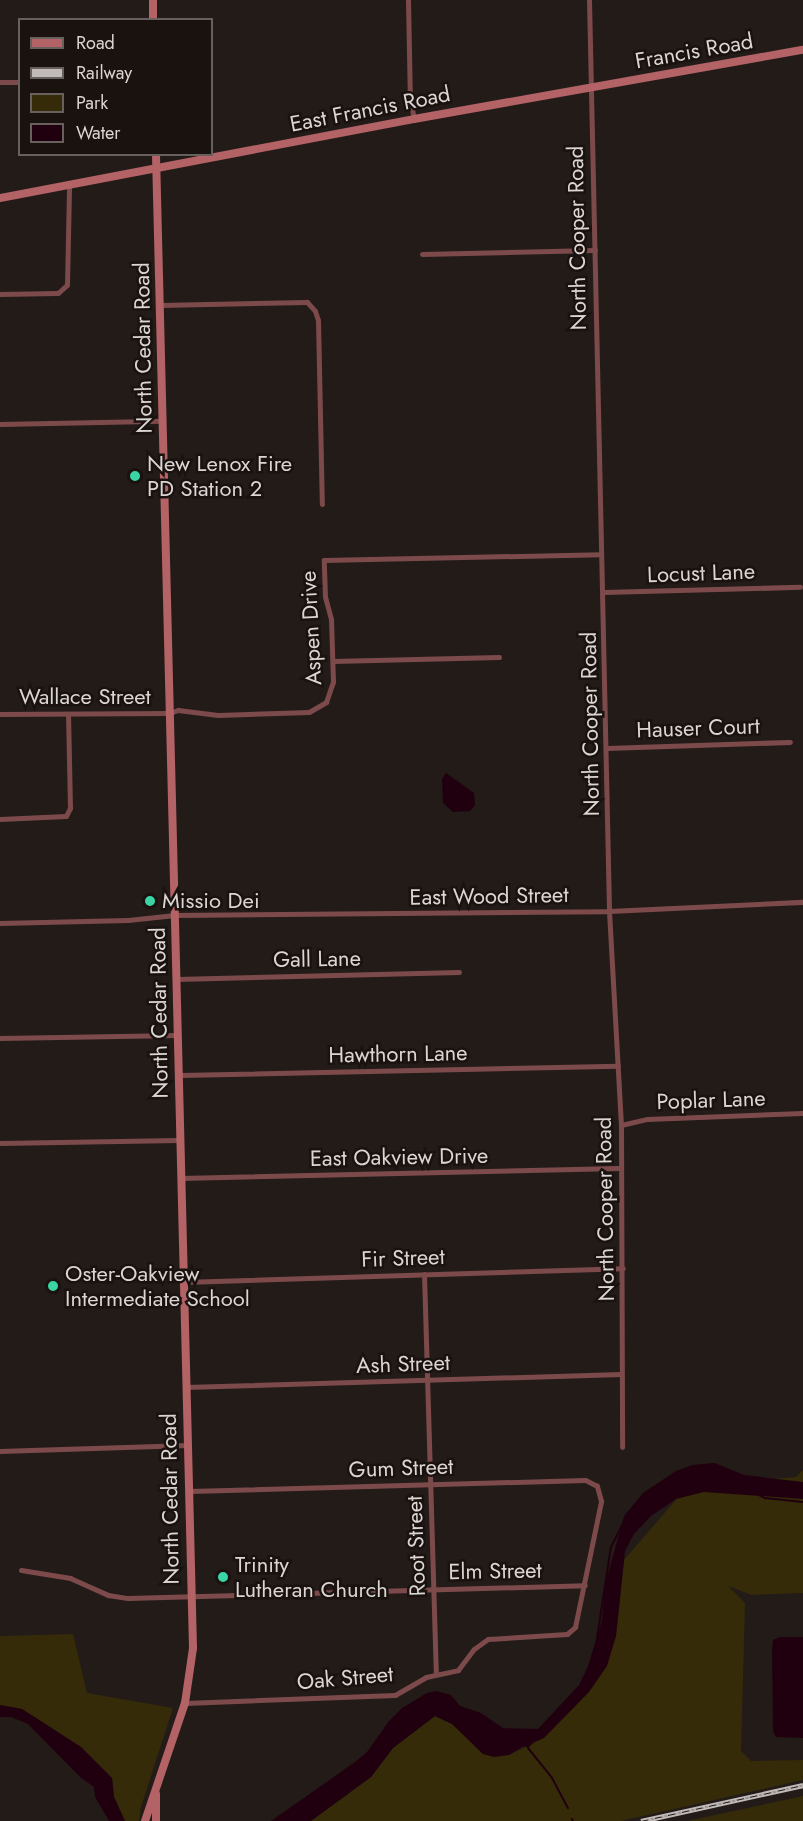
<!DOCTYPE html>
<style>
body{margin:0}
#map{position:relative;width:803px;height:1821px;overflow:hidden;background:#231b18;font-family:Jost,sans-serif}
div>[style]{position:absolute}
.green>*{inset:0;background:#352b09}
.water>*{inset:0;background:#20000e}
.stream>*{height:2px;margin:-1px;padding:0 1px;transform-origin:1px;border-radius:1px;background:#20000e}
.street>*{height:5px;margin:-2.5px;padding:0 2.5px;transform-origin:2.5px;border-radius:2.5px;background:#7d4a4b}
.secondary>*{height:8px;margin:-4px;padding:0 4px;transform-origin:4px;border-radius:4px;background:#b36265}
.rail>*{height:4.5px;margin-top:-2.25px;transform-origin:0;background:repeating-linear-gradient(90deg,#19120f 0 7px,#c0bab8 0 14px);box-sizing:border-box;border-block:2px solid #c0bab8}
.dots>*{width:16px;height:16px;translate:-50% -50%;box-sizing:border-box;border:3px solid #19120f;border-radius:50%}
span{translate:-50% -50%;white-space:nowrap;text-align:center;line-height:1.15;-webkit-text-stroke:5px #19120f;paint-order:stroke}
.street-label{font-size:22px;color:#dbd5d3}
.poi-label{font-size:22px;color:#dbd5d3}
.left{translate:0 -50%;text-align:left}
.legend{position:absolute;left:18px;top:18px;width:195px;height:138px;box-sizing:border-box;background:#19120f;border:2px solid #67605d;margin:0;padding:8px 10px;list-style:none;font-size:18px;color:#dbd5d3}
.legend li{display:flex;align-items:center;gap:12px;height:30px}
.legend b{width:30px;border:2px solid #67605d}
</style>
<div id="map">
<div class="green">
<i style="clip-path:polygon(803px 1470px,803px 1593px,752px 1595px,728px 1586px,745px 1603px,741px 1751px,751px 1761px,803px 1760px,803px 1780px,621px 1821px,311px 1821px,371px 1777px,393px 1748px,435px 1716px,452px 1724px,483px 1754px,509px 1755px,540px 1740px,616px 1636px,624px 1560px,687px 1487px,796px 1477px)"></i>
<i style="clip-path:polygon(73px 1634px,87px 1693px,173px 1708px,141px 1807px,139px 1821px,125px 1821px,114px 1797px,112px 1778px,81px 1747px,22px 1709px,0 1705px,0 1636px)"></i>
<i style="clip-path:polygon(803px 1796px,803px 1821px,687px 1821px,715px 1815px)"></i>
</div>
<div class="water">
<i style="clip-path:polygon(446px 773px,474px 793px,475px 805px,470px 811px,453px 812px,443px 803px,442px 779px)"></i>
<i style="clip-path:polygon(715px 1463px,744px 1475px,803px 1482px,803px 1499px,704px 1492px,676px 1499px,651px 1516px,634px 1534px,625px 1551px,616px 1636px,607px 1666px,589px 1692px,544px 1738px,534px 1742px,528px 1748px,524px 1746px,509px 1755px,494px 1757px,483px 1754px,452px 1724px,435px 1716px,393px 1748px,371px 1777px,311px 1821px,271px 1821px,355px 1762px,367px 1752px,389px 1721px,402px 1708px,427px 1693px,436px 1691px,451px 1695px,460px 1706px,481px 1713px,503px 1728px,538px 1729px,579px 1685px,588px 1666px,602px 1620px,605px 1585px,624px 1516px,643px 1493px,676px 1471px,692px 1465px)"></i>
<i style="clip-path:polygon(780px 1637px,803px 1637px,803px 1738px,776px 1737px,773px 1731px,772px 1649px,773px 1640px)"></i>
<i style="clip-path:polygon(0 1705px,22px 1709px,81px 1747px,112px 1778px,114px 1797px,125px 1821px,109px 1821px,95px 1797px,94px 1787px,80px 1777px,28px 1724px,11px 1717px,0 1717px)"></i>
</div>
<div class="stream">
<i style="left:759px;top:1495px;width:7px;rotate:27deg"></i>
<i style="left:765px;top:1498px;width:38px;rotate:6deg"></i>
<i style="left:597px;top:1638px;width:92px;rotate:-81.3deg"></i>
<i style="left:611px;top:1547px;width:25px;rotate:-63deg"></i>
<i style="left:528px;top:1748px;width:38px;rotate:51deg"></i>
<i style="left:552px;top:1778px;width:34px;rotate:62deg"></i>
<i style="left:572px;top:1819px;width:2px;rotate:63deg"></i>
</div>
<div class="street">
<i style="left:408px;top:0;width:100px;rotate:88.9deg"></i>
<i style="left:410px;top:100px;width:19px;rotate:78deg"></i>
<i style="left:589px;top:0;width:911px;rotate:88.74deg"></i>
<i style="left:609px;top:911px;width:214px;rotate:86.8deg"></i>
<i style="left:621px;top:1125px;width:322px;rotate:89.8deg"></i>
<i style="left:0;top:82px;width:20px"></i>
<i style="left:422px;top:254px;width:173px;rotate:-1.3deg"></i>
<i style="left:0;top:294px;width:58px;rotate:-1deg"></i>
<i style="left:58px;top:293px;width:12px;rotate:-42deg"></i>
<i style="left:67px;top:285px;width:99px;rotate:-88.8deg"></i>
<i style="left:160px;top:305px;width:147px;rotate:-1.2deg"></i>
<i style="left:307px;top:302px;width:12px;rotate:48deg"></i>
<i style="left:315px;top:311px;width:9px;rotate:72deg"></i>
<i style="left:318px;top:320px;width:184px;rotate:88.8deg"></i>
<i style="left:0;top:424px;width:163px;rotate:-1.1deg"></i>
<i style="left:604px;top:592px;width:196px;rotate:-1.5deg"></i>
<i style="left:333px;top:661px;width:166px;rotate:-1.4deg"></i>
<i style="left:0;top:714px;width:170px;rotate:-0.3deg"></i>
<i style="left:170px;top:713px;width:9px;rotate:-21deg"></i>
<i style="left:178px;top:710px;width:40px;rotate:7.1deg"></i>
<i style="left:218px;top:715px;width:91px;rotate:-1.9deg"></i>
<i style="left:309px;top:712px;width:20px;rotate:-30deg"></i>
<i style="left:326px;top:702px;width:21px;rotate:-71deg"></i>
<i style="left:333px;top:682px;width:63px;rotate:-91.8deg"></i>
<i style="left:331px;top:619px;width:23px;rotate:-105deg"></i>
<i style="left:325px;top:597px;width:37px;rotate:-92deg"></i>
<i style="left:324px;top:560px;width:277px;rotate:-1.2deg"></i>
<i style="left:607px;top:748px;width:183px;rotate:-1.9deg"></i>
<i style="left:0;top:819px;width:66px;rotate:-2.6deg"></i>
<i style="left:66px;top:816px;width:9px;rotate:-63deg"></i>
<i style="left:70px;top:808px;width:94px;rotate:-91.2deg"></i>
<i style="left:0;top:923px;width:128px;rotate:-1.3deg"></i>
<i style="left:128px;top:920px;width:47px;rotate:-6.1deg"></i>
<i style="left:175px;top:915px;width:434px;rotate:-0.5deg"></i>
<i style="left:609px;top:911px;width:194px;rotate:-2.7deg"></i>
<i style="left:176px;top:979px;width:283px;rotate:-1.4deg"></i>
<i style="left:0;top:1038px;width:178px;rotate:-1deg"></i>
<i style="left:179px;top:1075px;width:439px;rotate:-1.2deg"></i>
<i style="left:621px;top:1125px;width:27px;rotate:-13deg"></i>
<i style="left:647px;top:1119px;width:156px;rotate:-2.2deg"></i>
<i style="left:0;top:1143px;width:179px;rotate:-1deg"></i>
<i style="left:180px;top:1178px;width:439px;rotate:-1.3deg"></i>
<i style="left:424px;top:1274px;width:399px;rotate:88.3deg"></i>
<i style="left:183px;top:1282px;width:440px;rotate:-1.8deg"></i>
<i style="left:185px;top:1387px;width:436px;rotate:-1.7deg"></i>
<i style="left:0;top:1451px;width:188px;rotate:-1.8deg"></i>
<i style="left:21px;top:1570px;width:50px;rotate:9.3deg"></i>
<i style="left:70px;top:1578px;width:42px;rotate:24.1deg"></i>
<i style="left:108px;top:1595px;width:20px;rotate:9deg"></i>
<i style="left:128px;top:1598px;width:457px;rotate:-1.6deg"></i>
<i style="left:185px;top:1703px;width:210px;rotate:-2.2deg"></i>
<i style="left:395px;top:1695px;width:36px;rotate:-30deg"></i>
<i style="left:426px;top:1677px;width:33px;rotate:-12deg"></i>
<i style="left:458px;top:1670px;width:26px;rotate:-53deg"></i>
<i style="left:474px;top:1649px;width:17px;rotate:-36deg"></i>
<i style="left:488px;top:1639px;width:79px;rotate:-3.6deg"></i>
<i style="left:567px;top:1634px;width:11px;rotate:-41deg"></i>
<i style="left:575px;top:1627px;width:129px;rotate:-78.3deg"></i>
<i style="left:601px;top:1501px;width:16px;rotate:-105deg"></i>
<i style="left:597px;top:1486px;width:13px;rotate:-153deg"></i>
<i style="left:585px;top:1480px;width:396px;rotate:178.4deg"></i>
</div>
<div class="secondary">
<i style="left:153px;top:0;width:20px;rotate:90deg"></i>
<i style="left:0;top:198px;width:421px;rotate:-10.8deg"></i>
<i style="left:414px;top:119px;width:395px;rotate:-10.1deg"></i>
<i style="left:145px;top:1821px;width:125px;rotate:-71.3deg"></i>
<i style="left:185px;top:1703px;width:56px;rotate:-81.7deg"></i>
<i style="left:193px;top:1648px;width:1494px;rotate:-91.42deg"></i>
<i style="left:156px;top:1821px;width:27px;rotate:-90deg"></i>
</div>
<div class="rail">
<i style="left:641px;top:1821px;width:166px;rotate:-12.5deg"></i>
</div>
<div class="dots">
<i style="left:135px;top:476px;background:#3ad4a5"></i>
<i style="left:150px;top:901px;background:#3ad4a5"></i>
<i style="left:53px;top:1286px;background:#3ad4a5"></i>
<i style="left:223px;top:1577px;background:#3ad4a5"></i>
</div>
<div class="street-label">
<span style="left:694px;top:51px;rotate:-10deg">Francis Road</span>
<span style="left:370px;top:109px;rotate:-11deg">East Francis Road</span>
<span style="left:577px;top:238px;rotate:-91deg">North Cooper Road</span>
<span style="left:143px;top:348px;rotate:-91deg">North Cedar Road</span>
<span style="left:701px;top:573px;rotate:-2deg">Locust Lane</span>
<span style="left:311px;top:628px;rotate:-93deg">Aspen Drive</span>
<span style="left:85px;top:697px">Wallace Street</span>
<span style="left:590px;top:724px;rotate:-91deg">North Cooper Road</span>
<span style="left:698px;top:728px;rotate:-2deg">Hauser Court</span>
<span style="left:489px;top:896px;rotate:-1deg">East Wood Street</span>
<span style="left:317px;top:959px;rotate:-1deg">Gall Lane</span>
<span style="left:159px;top:1013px;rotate:-91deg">North Cedar Road</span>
<span style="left:398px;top:1054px;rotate:-1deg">Hawthorn Lane</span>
<span style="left:711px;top:1100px;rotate:-2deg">Poplar Lane</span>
<span style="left:399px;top:1157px;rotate:-1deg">East Oakview Drive</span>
<span style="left:605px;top:1209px;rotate:-91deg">North Cooper Road</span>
<span style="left:403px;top:1258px;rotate:-2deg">Fir Street</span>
<span style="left:403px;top:1364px;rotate:-2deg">Ash Street</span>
<span style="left:401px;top:1468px;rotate:-2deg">Gum Street</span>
<span style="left:170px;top:1499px;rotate:-91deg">North Cedar Road</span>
<span style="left:416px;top:1546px;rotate:-92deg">Root Street</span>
<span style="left:495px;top:1571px;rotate:-1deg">Elm Street</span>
<span style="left:345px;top:1678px;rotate:-5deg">Oak Street</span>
</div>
<div class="poi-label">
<span class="left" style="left:147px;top:476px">New Lenox Fire<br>PD Station 2</span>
<span class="left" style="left:162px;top:901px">Missio Dei</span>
<span class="left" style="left:65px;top:1286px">Oster-Oakview<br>Intermediate School</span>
<span class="left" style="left:235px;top:1577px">Trinity<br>Lutheran Church</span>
</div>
<ul class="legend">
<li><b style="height:8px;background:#b36265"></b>Road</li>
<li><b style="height:8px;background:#c0bab8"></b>Railway</li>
<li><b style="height:16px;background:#352b09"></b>Park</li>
<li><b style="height:16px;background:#20000e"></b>Water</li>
</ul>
</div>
